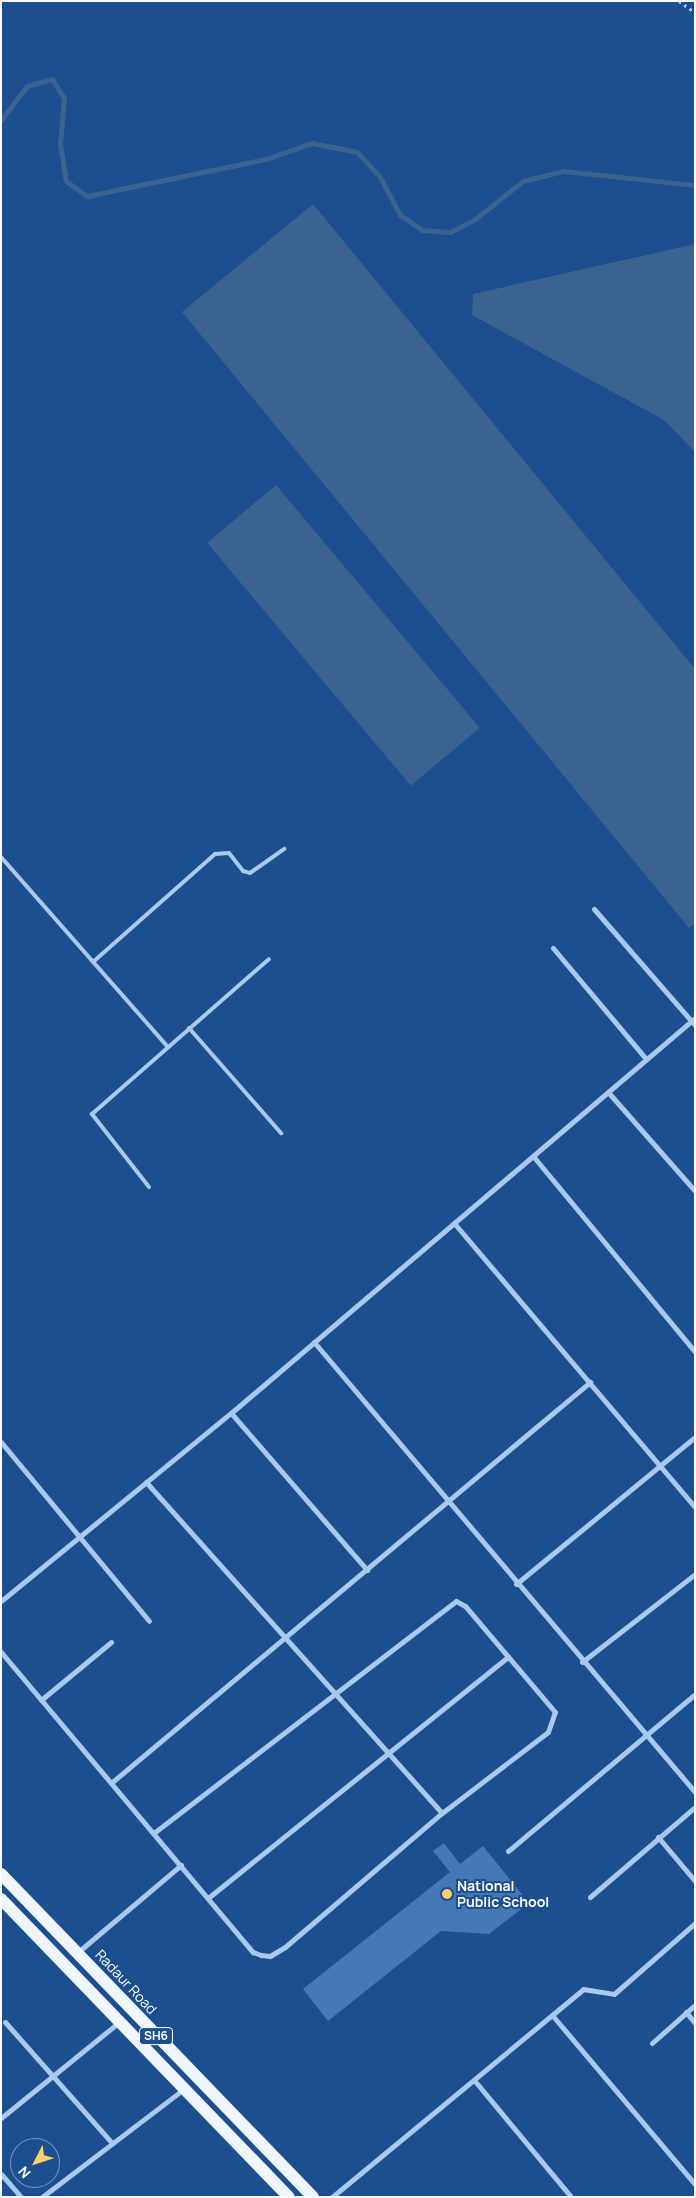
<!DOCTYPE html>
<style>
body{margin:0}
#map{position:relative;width:696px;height:2198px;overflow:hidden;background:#1b4f8f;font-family:Manrope,sans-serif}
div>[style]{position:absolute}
.water>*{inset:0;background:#3c6290;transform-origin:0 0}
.stream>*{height:5px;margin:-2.5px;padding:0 2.5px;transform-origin:2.5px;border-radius:2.5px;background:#3c6290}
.building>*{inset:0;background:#4478b7}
.path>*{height:3px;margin-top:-1.5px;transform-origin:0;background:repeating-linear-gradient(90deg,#a9c9ee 0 2.5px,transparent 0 6.5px)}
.lane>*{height:4px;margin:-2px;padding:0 2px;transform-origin:2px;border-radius:2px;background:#a9c9ee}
.street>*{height:5px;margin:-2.5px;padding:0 2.5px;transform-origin:2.5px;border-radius:2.5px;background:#a9c9ee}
.primary>*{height:12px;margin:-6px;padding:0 6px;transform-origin:6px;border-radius:6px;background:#f0f6ff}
.dots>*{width:14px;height:14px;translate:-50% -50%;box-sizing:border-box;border:2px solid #1b4f8f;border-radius:50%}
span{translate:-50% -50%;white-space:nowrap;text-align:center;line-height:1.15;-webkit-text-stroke:4px #1b4f8f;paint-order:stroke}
.shield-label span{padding:1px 4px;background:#1b4f8f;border:1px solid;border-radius:4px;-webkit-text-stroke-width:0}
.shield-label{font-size:12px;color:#fff;font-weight:700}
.poi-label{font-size:14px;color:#fff;font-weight:700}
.left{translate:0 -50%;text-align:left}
.street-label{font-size:14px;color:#fff}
.frame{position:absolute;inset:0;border:2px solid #fff;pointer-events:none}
.north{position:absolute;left:10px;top:2138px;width:50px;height:50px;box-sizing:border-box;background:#1b4f8f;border:1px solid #7695bc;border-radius:50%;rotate:229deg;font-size:14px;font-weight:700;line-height:20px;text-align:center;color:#fff}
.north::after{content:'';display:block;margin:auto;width:18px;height:22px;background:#ffd166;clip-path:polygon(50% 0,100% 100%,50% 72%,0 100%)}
</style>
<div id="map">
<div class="water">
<i style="clip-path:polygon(313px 204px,695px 669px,695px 923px,689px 928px,182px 312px)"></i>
<i style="clip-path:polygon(695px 244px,695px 452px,664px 420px,472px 315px,473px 294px)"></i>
<i style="left:276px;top:485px;width:317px;height:90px;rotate:50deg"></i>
</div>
<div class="stream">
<i style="left:1px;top:120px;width:43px;rotate:-52.6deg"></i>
<i style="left:27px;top:86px;width:26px;rotate:-16deg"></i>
<i style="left:52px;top:79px;width:22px;rotate:58deg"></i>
<i style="left:64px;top:98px;width:46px;rotate:95deg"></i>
<i style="left:60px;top:144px;width:37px;rotate:81deg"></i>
<i style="left:66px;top:181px;width:26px;rotate:36deg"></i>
<i style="left:87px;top:196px;width:183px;rotate:-11.7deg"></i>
<i style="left:266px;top:159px;width:49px;rotate:-19.2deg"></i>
<i style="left:312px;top:143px;width:46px;rotate:11.3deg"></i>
<i style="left:357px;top:152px;width:34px;rotate:47deg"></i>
<i style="left:380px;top:177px;width:43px;rotate:62.2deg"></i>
<i style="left:400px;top:215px;width:27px;rotate:34deg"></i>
<i style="left:422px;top:230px;width:28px;rotate:4deg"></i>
<i style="left:450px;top:232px;width:28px;rotate:-27deg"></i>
<i style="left:475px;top:219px;width:61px;rotate:-38.4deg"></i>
<i style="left:523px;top:181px;width:41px;rotate:-14deg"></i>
<i style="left:563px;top:171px;width:133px;rotate:6.1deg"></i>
</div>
<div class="building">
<i style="clip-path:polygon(444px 1843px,460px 1864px,483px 1846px,529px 1903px,489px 1934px,441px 1931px,328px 2021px,303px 1989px,450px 1872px,433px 1851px)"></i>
</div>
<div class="path">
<i style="left:679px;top:1px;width:19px;rotate:35deg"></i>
</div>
<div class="lane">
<i style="left:1px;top:857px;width:253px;rotate:48.7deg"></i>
<i style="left:93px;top:962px;width:163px;rotate:-41.5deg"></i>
<i style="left:215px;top:854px;width:14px;rotate:-4deg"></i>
<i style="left:229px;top:853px;width:23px;rotate:52deg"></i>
<i style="left:243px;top:871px;width:7px;rotate:16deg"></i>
<i style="left:250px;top:873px;width:42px;rotate:-35.2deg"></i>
<i style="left:189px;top:1028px;width:140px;rotate:48.8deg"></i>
<i style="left:149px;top:1187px;width:93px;rotate:-128deg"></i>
<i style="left:92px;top:1114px;width:235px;rotate:-41.2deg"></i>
</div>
<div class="street">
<i style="left:594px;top:909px;width:154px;rotate:49deg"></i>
<i style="left:553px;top:948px;width:145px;rotate:50deg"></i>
<i style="left:608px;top:1092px;width:132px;rotate:48.7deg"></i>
<i style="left:533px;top:1156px;width:254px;rotate:50.4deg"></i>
<i style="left:454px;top:1223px;width:372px;rotate:49.7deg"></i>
<i style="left:314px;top:1342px;width:590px;rotate:49.75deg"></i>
<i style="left:231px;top:1413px;width:208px;rotate:49.1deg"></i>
<i style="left:1px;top:1442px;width:232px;rotate:50.4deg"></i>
<i style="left:146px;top:1482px;width:444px;rotate:48.2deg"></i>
<i style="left:516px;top:1584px;width:232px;rotate:-39.4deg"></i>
<i style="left:1px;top:1601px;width:297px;rotate:-39.3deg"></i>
<i style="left:231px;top:1413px;width:609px;rotate:-40.41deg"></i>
<i style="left:1px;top:1652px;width:392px;rotate:50deg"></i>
<i style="left:253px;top:1952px;width:9px;rotate:21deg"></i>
<i style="left:261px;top:1955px;width:9px;rotate:6deg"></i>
<i style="left:270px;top:1956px;width:17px;rotate:-31deg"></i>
<i style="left:285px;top:1947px;width:206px;rotate:-40.5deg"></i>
<i style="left:442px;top:1813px;width:133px;rotate:-37.4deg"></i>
<i style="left:548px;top:1732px;width:21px;rotate:-71deg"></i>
<i style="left:555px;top:1712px;width:139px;rotate:-130.3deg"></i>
<i style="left:465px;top:1606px;width:10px;rotate:-151deg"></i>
<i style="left:456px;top:1601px;width:381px;rotate:142.5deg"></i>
<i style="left:582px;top:1662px;width:143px;rotate:-37.9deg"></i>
<i style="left:41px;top:1700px;width:91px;rotate:-39.6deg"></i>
<i style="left:111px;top:1783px;width:625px;rotate:-39.93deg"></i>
<i style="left:658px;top:1837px;width:57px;rotate:49.9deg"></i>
<i style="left:508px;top:1851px;width:244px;rotate:-40deg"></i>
<i style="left:590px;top:1897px;width:138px;rotate:-40.6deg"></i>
<i style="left:208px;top:1898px;width:383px;rotate:-38.8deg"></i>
<i style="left:78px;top:1952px;width:135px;rotate:-40.2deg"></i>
<i style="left:686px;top:2012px;width:14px;rotate:51deg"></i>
<i style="left:552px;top:2015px;width:221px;rotate:49.8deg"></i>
<i style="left:5px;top:2022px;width:162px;rotate:48.5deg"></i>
<i style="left:652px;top:2043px;width:57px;rotate:-41.5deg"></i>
<i style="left:474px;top:2080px;width:152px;rotate:50.3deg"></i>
<i style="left:1px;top:2118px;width:152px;rotate:-39.1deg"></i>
<i style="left:1px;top:2174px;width:30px;rotate:49deg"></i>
<i style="left:42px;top:2197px;width:178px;rotate:-37.3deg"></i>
<i style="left:332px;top:2197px;width:326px;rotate:-39.6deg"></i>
<i style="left:583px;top:1989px;width:31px;rotate:9deg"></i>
<i style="left:614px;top:1994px;width:108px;rotate:-41.2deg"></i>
</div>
<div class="primary">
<i style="left:1px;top:1874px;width:449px;rotate:46deg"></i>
<i style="left:1px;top:1899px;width:414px;rotate:46deg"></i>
</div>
<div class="dots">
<i style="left:447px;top:1894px;background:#ffd166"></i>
</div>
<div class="shield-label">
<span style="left:156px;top:2036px">SH6</span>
</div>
<div class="poi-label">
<span class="left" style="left:457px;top:1894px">National<br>Public School</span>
</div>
<div class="street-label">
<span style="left:126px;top:1982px;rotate:47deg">Radaur Road</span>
</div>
<div class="frame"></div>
<div class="north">N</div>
</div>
